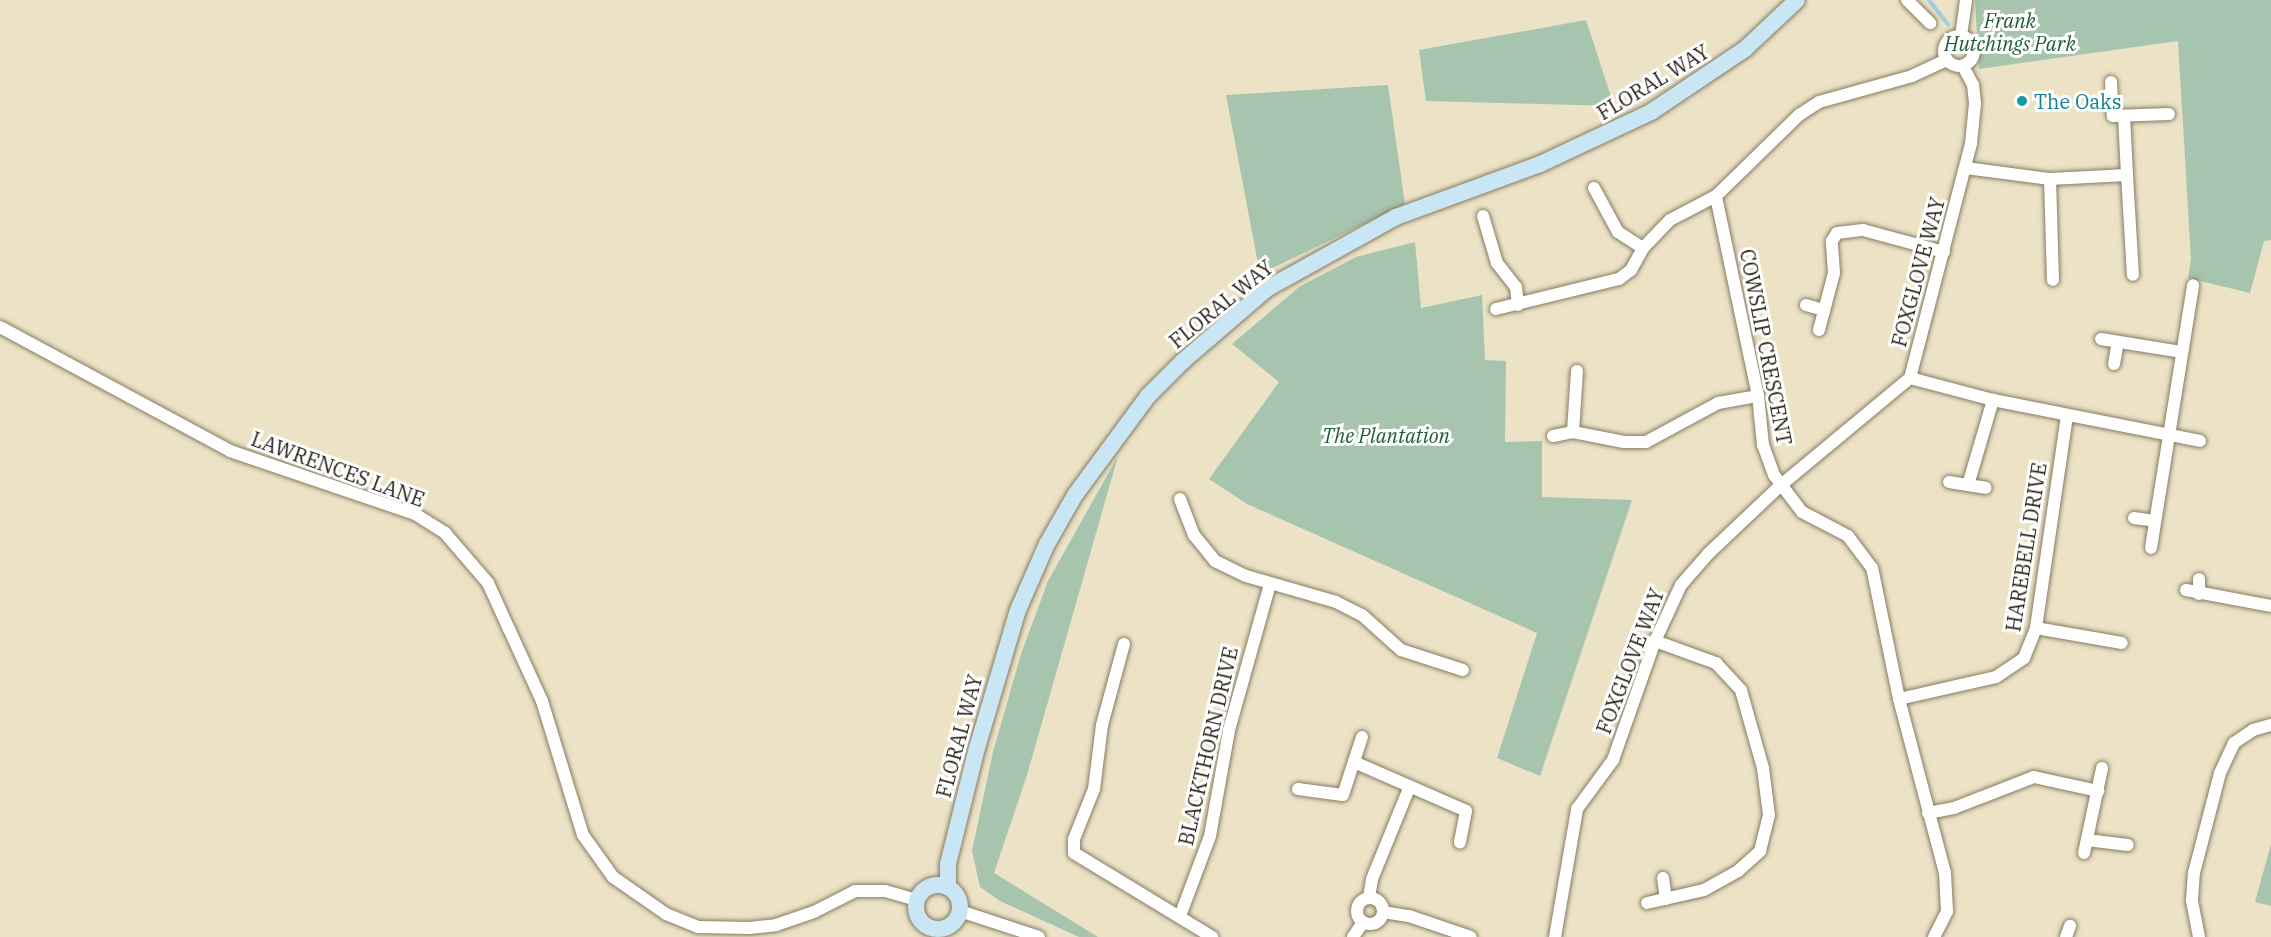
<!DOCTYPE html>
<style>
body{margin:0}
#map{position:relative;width:2271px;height:937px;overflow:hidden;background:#ece2c6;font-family:"IBM Plex Serif",serif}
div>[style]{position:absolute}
.green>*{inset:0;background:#a7c4af}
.stream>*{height:4px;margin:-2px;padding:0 2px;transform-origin:2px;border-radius:2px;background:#9ed0e0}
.roads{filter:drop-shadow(0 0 2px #857c62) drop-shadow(0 0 2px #857c62)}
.street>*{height:12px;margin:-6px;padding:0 6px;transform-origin:6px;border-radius:6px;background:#fff}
.street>.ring{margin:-6px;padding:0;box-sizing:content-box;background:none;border:12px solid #fff;border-radius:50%}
.secondary>*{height:16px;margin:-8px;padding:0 8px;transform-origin:8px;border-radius:8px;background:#c8e6f4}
.secondary>.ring{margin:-8px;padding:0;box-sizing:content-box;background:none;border:16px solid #c8e6f4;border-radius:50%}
.dots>*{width:16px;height:16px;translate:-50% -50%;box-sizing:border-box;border:3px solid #fff;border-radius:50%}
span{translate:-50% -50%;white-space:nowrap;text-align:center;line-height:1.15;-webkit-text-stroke:6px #fff;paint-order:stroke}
.park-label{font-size:20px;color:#1e5c38;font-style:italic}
.street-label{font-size:20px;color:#211d13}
.culture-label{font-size:20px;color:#0d838f}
.left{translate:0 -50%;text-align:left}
</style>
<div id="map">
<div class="green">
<i style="clip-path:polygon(1975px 0,2271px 0,2271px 240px,2264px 241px,2250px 293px,2188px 278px,2191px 259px,2178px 41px,1979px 69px)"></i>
<i style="clip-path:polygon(1586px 20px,1614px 106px,1426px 101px,1419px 50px)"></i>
<i style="clip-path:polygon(1388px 85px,1405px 204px,1260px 274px,1226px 95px)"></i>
<i style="clip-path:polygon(1415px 242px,1421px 308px,1482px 295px,1485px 360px,1506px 361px,1505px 442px,1542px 441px,1542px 497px,1632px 500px,1540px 776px,1497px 758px,1537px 633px,1247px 504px,1209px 479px,1279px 382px,1232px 344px,1299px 287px,1356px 257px)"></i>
<i style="clip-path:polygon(1118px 456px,1027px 775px,994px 873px,1098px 937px,1079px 937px,1000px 901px,980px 887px,972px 851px,993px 752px,1021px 654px,1048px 581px)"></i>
<i style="clip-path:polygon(2271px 844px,2271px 906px,2255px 902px)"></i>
</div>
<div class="stream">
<i style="left:1929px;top:0;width:31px;rotate:52deg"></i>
</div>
<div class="roads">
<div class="street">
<i style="left:1907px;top:0;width:33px;rotate:45deg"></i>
<i class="ring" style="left:1944px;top:36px;width:18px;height:18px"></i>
<i style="left:1961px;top:36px;width:36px;rotate:-82deg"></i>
<i style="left:2111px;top:82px;width:34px;rotate:87deg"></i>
<i style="left:2113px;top:116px;width:56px;rotate:-2deg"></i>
<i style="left:1966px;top:168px;width:85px;rotate:7.5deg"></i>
<i style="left:2050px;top:179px;width:77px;rotate:-3deg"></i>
<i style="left:2127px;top:175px;width:59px;rotate:-92.9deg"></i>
<i style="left:2127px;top:175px;width:100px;rotate:86.6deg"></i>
<i style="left:2050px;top:179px;width:101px;rotate:88.3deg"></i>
<i style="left:1594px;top:188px;width:50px;rotate:61.4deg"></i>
<i style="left:1618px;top:232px;width:30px;rotate:33deg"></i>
<i style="left:1483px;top:216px;width:49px;rotate:73.4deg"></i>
<i style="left:1497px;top:263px;width:31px;rotate:52deg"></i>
<i style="left:1516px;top:287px;width:18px;rotate:84deg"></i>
<i style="left:1806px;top:305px;width:19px;rotate:16deg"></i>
<i style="left:1496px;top:309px;width:127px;rotate:-13.7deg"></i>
<i style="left:1619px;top:279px;width:15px;rotate:-37deg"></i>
<i style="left:1631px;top:270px;width:25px;rotate:-61deg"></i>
<i style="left:1643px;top:248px;width:39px;rotate:-46deg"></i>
<i style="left:1670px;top:220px;width:52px;rotate:-27.6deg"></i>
<i style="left:0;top:327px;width:261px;rotate:28.3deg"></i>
<i style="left:230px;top:451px;width:195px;rotate:18.8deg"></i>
<i style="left:415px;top:514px;width:36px;rotate:32deg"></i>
<i style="left:445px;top:533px;width:66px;rotate:49.3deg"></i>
<i style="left:488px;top:583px;width:51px;rotate:65.5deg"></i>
<i style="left:509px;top:629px;width:79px;rotate:65.4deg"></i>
<i style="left:542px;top:701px;width:140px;rotate:73deg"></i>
<i style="left:583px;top:835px;width:52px;rotate:54.5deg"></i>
<i style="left:613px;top:877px;width:65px;rotate:34.9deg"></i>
<i style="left:666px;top:914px;width:35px;rotate:22deg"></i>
<i style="left:698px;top:927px;width:51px;rotate:1.1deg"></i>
<i style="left:749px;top:928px;width:27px;rotate:-6deg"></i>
<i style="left:776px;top:925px;width:40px;rotate:-18.9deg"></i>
<i style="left:814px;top:912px;width:46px;rotate:-27.1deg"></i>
<i style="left:855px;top:891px;width:30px"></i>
<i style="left:885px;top:891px;width:33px;rotate:16deg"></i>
<i style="left:1819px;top:330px;width:59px;rotate:-75.3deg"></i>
<i style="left:1834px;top:273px;width:32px;rotate:-94deg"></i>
<i style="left:1832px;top:241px;width:9px;rotate:-58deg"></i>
<i style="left:1837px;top:233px;width:26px;rotate:-7deg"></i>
<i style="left:1863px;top:230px;width:84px;rotate:15.2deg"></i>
<i style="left:2101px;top:339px;width:81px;rotate:9.2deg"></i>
<i style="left:2114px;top:364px;width:22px;rotate:-80deg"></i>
<i style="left:1577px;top:371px;width:61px;rotate:93.8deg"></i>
<i style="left:1573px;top:432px;width:52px;rotate:11.1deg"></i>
<i style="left:1624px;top:442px;width:22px"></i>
<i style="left:1646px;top:442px;width:82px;rotate:-28.4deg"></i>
<i style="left:1718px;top:403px;width:41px;rotate:-9.9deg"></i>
<i style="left:1910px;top:378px;width:86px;rotate:14.8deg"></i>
<i style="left:1993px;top:400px;width:211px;rotate:11.2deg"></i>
<i style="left:1553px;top:436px;width:20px;rotate:-11deg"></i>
<i style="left:1949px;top:482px;width:37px;rotate:9deg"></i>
<i style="left:1968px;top:485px;width:89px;rotate:-73.6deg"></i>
<i style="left:1180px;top:499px;width:39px;rotate:69deg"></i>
<i style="left:1194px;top:535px;width:33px;rotate:51deg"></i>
<i style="left:1215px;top:561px;width:34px;rotate:26deg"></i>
<i style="left:1246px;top:576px;width:94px;rotate:16.1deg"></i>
<i style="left:1336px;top:602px;width:29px;rotate:27deg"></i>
<i style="left:1362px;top:615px;width:52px;rotate:41.9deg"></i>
<i style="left:1401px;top:650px;width:65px;rotate:17.9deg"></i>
<i style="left:2134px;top:518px;width:21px;rotate:8deg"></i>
<i style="left:2151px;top:548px;width:266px;rotate:-80.9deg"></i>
<i style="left:2186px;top:590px;width:86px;rotate:10.7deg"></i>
<i style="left:2199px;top:594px;width:15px;rotate:-90deg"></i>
<i style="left:2036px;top:628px;width:87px;rotate:9.9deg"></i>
<i style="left:1124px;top:644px;width:84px;rotate:105.2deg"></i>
<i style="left:1102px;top:725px;width:64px;rotate:97.1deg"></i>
<i style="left:1094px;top:789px;width:54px;rotate:111.8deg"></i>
<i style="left:1074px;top:839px;width:14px;rotate:90deg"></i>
<i style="left:1074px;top:853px;width:162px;rotate:31.3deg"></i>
<i style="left:1899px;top:699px;width:99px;rotate:-12.8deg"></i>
<i style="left:1996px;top:677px;width:34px;rotate:-34deg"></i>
<i style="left:2024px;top:658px;width:32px;rotate:-68deg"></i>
<i style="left:2036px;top:628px;width:215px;rotate:-81.7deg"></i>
<i style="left:1354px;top:762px;width:122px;rotate:23.6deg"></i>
<i style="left:1466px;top:811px;width:32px;rotate:101deg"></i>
<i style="left:1298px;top:789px;width:45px;rotate:7.6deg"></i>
<i style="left:1343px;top:795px;width:61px;rotate:-71.9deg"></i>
<i style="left:1928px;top:813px;width:26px;rotate:-11deg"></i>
<i style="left:1954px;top:808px;width:86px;rotate:-21.2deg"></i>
<i style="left:2034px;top:777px;width:66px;rotate:12.3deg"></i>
<i style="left:2087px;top:840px;width:41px;rotate:7deg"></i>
<i style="left:2084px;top:853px;width:87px;rotate:-78deg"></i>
<i style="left:1663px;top:878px;width:21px;rotate:82deg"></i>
<i style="left:1369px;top:898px;width:19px;rotate:-81deg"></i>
<i style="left:1372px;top:879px;width:100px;rotate:-67.8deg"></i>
<i class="ring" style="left:1357px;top:898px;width:14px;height:14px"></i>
<i style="left:1647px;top:903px;width:58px;rotate:-12.8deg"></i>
<i style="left:1704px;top:890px;width:39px;rotate:-29deg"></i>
<i style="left:1738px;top:871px;width:30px;rotate:-42deg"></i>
<i style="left:1760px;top:851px;width:37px;rotate:-76deg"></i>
<i style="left:1769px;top:815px;width:47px;rotate:-97.3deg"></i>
<i style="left:1763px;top:768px;width:81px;rotate:-105.8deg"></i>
<i style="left:1741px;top:690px;width:37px;rotate:-133deg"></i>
<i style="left:1716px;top:663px;width:65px;rotate:-160.2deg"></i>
<i style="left:960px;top:911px;width:83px;rotate:18.2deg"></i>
<i style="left:1383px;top:912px;width:26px;rotate:9deg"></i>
<i style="left:1409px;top:916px;width:65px;rotate:18.7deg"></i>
<i style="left:1180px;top:916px;width:85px;rotate:-69.4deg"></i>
<i style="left:1210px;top:836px;width:108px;rotate:-79.8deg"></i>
<i style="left:1229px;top:730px;width:152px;rotate:-74.3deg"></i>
<i style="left:1353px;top:937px;width:18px;rotate:-56deg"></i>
<i style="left:1555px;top:937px;width:130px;rotate:-80.2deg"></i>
<i style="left:1577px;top:809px;width:61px;rotate:-53.7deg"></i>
<i style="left:1613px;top:760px;width:126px;rotate:-70.6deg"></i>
<i style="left:1655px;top:641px;width:62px;rotate:-65.1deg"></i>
<i style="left:1681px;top:585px;width:43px;rotate:-48.8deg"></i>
<i style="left:1709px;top:553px;width:99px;rotate:-43.4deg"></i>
<i style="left:1781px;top:485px;width:168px;rotate:-39.7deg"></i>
<i style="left:1910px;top:378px;width:242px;rotate:-75.4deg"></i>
<i style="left:1971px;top:144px;width:41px;rotate:-84.4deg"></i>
<i style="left:1975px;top:103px;width:18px;rotate:-96deg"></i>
<i style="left:1973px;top:85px;width:21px;rotate:-118deg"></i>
<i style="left:1934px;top:937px;width:29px;rotate:-63deg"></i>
<i style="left:1947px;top:911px;width:38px;rotate:-93deg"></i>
<i style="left:1945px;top:873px;width:180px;rotate:-104.8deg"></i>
<i style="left:1899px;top:699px;width:134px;rotate:-101.6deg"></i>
<i style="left:1872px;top:568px;width:40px;rotate:-127deg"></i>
<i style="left:1848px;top:536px;width:52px;rotate:-152.4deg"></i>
<i style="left:1802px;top:512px;width:46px;rotate:-127.1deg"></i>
<i style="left:1774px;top:475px;width:32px;rotate:-110deg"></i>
<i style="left:1763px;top:445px;width:49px;rotate:-95.8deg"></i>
<i style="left:1758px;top:396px;width:204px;rotate:-101.9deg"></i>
<i style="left:1716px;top:196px;width:116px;rotate:-44.3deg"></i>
<i style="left:1799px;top:115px;width:24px;rotate:-33deg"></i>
<i style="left:1819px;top:102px;width:97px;rotate:-15.6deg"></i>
<i style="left:1912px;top:76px;width:38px;rotate:-25deg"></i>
<i style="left:2066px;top:937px;width:12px;rotate:-70deg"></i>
<i style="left:2199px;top:937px;width:38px;rotate:-101deg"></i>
<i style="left:2192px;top:900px;width:27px;rotate:-86deg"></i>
<i style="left:2194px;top:873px;width:103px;rotate:-75.4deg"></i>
<i style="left:2220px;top:773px;width:33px;rotate:-65deg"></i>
<i style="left:2234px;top:743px;width:23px;rotate:-34deg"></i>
<i style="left:2253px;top:730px;width:19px;rotate:-16deg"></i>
</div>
<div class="secondary">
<i class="ring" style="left:916px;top:885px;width:28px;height:28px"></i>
<i style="left:948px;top:887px;width:23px;rotate:-90deg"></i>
<i style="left:948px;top:864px;width:120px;rotate:-76deg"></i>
<i style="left:977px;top:748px;width:144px;rotate:-73.5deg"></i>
<i style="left:1018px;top:610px;width:72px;rotate:-66.3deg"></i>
<i style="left:1047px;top:544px;width:56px;rotate:-60.3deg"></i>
<i style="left:1075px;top:495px;width:123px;rotate:-53.6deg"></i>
<i style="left:1148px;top:396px;width:49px;rotate:-45deg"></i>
<i style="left:1183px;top:361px;width:112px;rotate:-40.7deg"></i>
<i style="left:1268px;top:288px;width:146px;rotate:-29deg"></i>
<i style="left:1396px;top:217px;width:153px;rotate:-20.2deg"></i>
<i style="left:1540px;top:164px;width:123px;rotate:-25.1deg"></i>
<i style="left:1651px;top:112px;width:113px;rotate:-33.8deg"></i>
<i style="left:1745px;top:49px;width:71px;rotate:-43.3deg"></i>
</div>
</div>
<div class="dots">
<i style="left:2022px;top:101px;background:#0f9aa8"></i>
</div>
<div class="park-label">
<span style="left:2010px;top:32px">Frank<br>Hutchings Park</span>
<span style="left:1386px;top:435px">The Plantation</span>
</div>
<div class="street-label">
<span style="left:1653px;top:82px;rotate:-31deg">FLORAL WAY</span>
<span style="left:1918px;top:272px;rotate:-75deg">FOXGLOVE WAY</span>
<span style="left:1221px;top:304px;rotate:-39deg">FLORAL WAY</span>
<span style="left:1766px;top:347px;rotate:79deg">COWSLIP CRESCENT</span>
<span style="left:338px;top:469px;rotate:20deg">LAWRENCES LANE</span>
<span style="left:2026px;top:547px;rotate:-81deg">HAREBELL DRIVE</span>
<span style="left:1630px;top:661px;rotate:-69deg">FOXGLOVE WAY</span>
<span style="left:959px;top:736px;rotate:-75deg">FLORAL WAY</span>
<span style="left:1208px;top:746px;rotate:-77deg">BLACKTHORN DRIVE</span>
</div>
<div class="culture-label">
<span class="left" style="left:2034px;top:101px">The Oaks</span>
</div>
</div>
